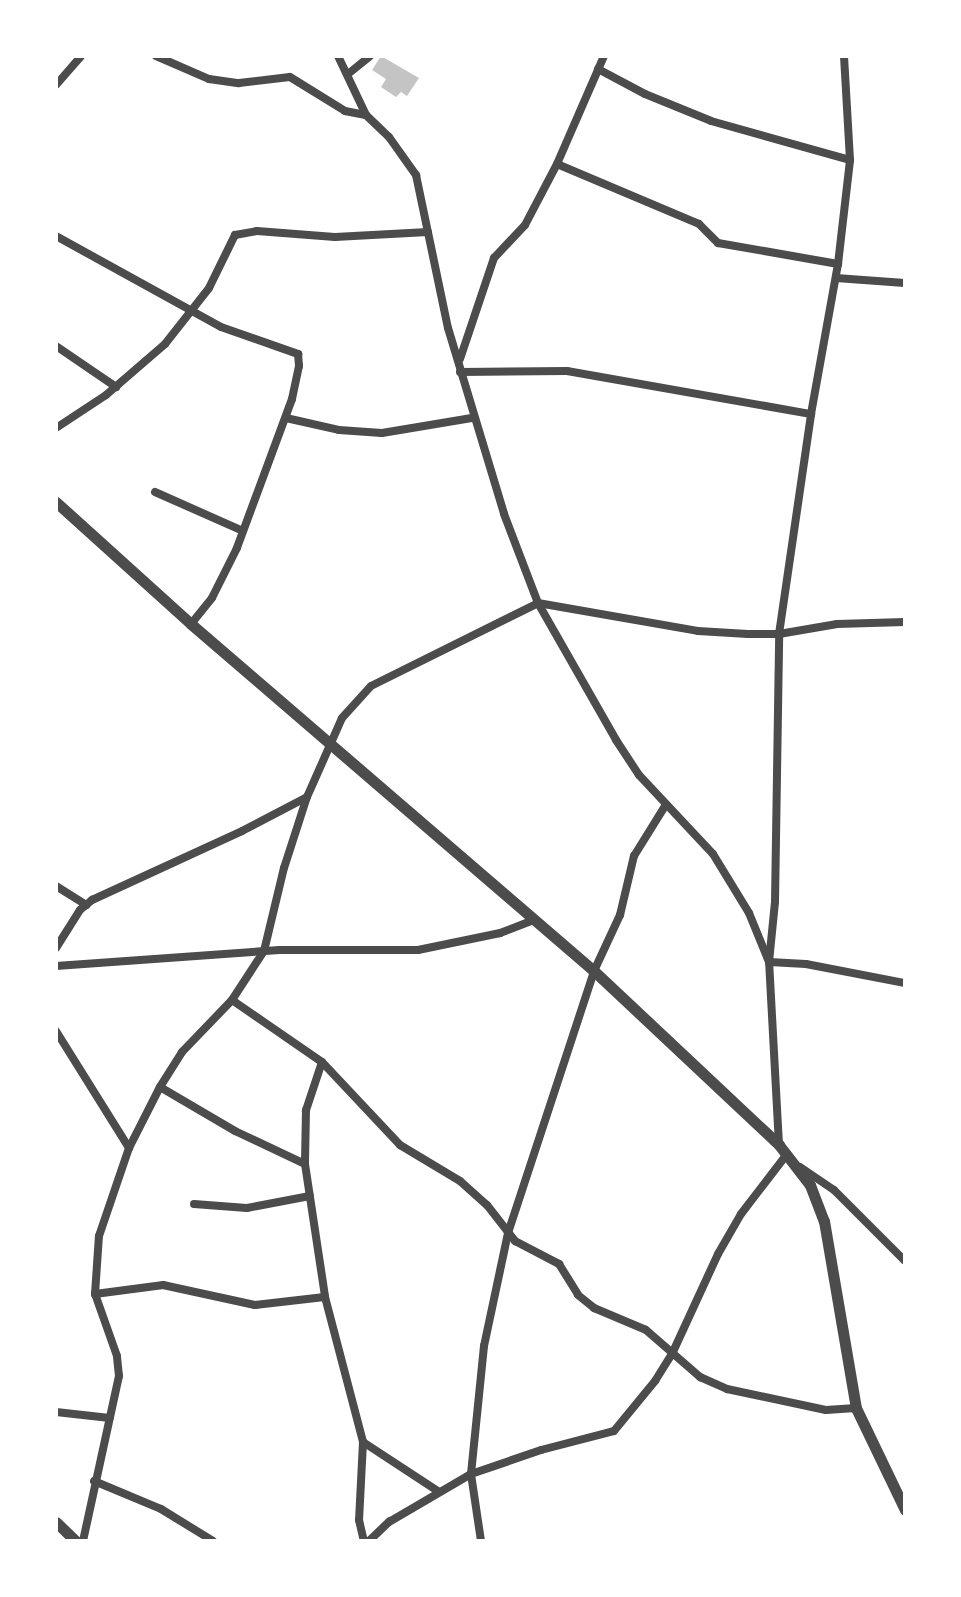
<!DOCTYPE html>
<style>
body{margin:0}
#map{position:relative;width:961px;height:1597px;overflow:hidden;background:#fff;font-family:"Alegreya Sans",sans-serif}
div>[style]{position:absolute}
.building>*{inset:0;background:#c4c4c4}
.minor>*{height:8px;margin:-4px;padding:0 4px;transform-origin:4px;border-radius:4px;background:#4c4c4c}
.tertiary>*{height:11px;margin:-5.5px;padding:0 5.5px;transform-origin:5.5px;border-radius:5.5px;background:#4c4c4c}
span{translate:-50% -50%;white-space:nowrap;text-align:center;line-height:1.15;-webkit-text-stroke:8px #fff;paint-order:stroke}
.frame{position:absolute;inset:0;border:58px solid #fff;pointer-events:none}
</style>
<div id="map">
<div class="building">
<i style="clip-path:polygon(381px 56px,419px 78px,407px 96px,401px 92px,396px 97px,381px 87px,386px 79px,372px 70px)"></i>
</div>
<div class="minor">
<i style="left:156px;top:56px;width:58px;rotate:23.5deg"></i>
<i style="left:209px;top:79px;width:30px;rotate:8deg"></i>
<i style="left:239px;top:83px;width:51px;rotate:-6.7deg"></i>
<i style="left:290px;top:77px;width:65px;rotate:31.7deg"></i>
<i style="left:345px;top:111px;width:21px;rotate:11deg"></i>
<i style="left:338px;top:56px;width:65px;rotate:64.6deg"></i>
<i style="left:366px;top:115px;width:32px;rotate:44deg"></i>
<i style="left:389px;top:137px;width:47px;rotate:54.6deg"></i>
<i style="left:416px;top:175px;width:156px;rotate:78.2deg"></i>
<i style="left:448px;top:328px;width:194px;rotate:73.2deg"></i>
<i style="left:504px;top:514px;width:95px;rotate:69.1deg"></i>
<i style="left:538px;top:603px;width:158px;rotate:60.3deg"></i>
<i style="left:616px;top:740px;width:42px;rotate:56.7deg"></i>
<i style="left:639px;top:775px;width:108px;rotate:46.9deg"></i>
<i style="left:713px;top:854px;width:69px;rotate:58.6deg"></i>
<i style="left:749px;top:913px;width:53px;rotate:67.8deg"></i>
<i style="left:769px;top:962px;width:37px;rotate:3deg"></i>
<i style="left:806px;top:964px;width:101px;rotate:10.9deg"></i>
<i style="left:598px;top:69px;width:53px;rotate:28deg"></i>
<i style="left:645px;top:94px;width:71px;rotate:22.2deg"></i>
<i style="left:711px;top:121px;width:144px;rotate:15.7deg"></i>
<i style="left:348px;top:74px;width:28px;rotate:-39deg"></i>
<i style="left:56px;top:85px;width:38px;rotate:-49deg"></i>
<i style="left:557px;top:164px;width:154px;rotate:22.9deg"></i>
<i style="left:699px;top:224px;width:27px;rotate:45deg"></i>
<i style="left:718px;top:243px;width:122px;rotate:9.9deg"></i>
<i style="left:56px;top:236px;width:188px;rotate:28.9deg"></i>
<i style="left:221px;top:327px;width:82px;rotate:19.3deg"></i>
<i style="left:298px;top:354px;width:12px;rotate:85deg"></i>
<i style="left:299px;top:366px;width:34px;rotate:102deg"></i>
<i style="left:292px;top:399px;width:159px;rotate:110.3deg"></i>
<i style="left:237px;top:548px;width:56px;rotate:116.6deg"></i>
<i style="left:212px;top:598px;width:33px;rotate:129deg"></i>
<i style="left:836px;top:278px;width:69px;rotate:4.1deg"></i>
<i style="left:56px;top:346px;width:73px;rotate:34.3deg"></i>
<i style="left:460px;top:359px;width:107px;rotate:-71.4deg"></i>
<i style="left:494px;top:258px;width:45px;rotate:-46.8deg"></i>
<i style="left:525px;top:225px;width:69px;rotate:-62.3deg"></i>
<i style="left:557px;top:164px;width:118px;rotate:-66.5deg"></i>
<i style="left:460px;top:372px;width:107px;rotate:-0.5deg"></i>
<i style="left:567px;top:371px;width:248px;rotate:10deg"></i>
<i style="left:286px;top:418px;width:54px;rotate:12.8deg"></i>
<i style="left:339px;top:430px;width:43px;rotate:4deg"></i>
<i style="left:382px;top:433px;width:91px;rotate:-9.5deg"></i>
<i style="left:56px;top:428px;width:60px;rotate:-33.4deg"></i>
<i style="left:106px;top:395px;width:78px;rotate:-40.8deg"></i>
<i style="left:165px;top:344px;width:71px;rotate:-51.8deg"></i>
<i style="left:209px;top:288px;width:59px;rotate:-63.9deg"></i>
<i style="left:235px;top:235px;width:22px;rotate:-10deg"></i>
<i style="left:257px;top:231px;width:78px;rotate:4.4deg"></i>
<i style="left:335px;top:237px;width:93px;rotate:-3.1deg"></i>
<i style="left:155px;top:492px;width:96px;rotate:23.9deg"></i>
<i style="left:56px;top:886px;width:36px;rotate:32deg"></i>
<i style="left:56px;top:948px;width:45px;rotate:-57.7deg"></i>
<i style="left:80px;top:910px;width:16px;rotate:-40deg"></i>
<i style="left:92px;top:900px;width:165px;rotate:-24.7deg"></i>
<i style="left:242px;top:831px;width:73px;rotate:-27.6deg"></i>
<i style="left:307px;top:797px;width:86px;rotate:-66.1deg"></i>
<i style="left:342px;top:718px;width:43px;rotate:-47.8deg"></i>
<i style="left:371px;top:686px;width:186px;rotate:-26.4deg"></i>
<i style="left:538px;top:603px;width:162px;rotate:9.9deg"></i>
<i style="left:698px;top:631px;width:50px;rotate:3.4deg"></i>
<i style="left:748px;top:634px;width:31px"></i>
<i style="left:779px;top:634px;width:59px;rotate:-9.8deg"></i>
<i style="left:837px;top:624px;width:68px;rotate:-1.7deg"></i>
<i style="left:56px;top:966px;width:224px;rotate:-4.1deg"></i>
<i style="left:279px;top:950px;width:139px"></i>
<i style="left:418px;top:950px;width:84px;rotate:-11.7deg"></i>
<i style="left:500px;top:933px;width:34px;rotate:-21deg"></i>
<i style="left:232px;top:1000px;width:109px;rotate:34.6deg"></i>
<i style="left:322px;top:1062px;width:114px;rotate:46.8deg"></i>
<i style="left:400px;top:1145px;width:70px;rotate:31deg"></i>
<i style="left:460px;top:1181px;width:36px;rotate:42deg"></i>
<i style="left:487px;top:1205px;width:46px;rotate:52.1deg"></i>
<i style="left:515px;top:1241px;width:50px;rotate:27.6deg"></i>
<i style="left:559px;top:1264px;width:36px;rotate:58deg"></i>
<i style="left:578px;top:1295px;width:21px;rotate:39deg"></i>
<i style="left:594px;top:1308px;width:56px;rotate:22.9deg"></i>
<i style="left:646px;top:1330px;width:72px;rotate:41deg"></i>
<i style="left:700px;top:1377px;width:30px;rotate:24deg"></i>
<i style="left:727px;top:1389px;width:101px;rotate:12deg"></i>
<i style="left:826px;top:1410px;width:30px;rotate:-4deg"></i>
<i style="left:56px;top:1031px;width:138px;rotate:58deg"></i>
<i style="left:322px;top:1062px;width:51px;rotate:108.4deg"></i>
<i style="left:306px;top:1110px;width:54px;rotate:91.1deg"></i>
<i style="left:305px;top:1164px;width:134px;rotate:81.4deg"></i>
<i style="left:325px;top:1297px;width:150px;rotate:75.3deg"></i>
<i style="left:363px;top:1442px;width:78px;rotate:92.9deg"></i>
<i style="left:359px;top:1520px;width:22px;rotate:77deg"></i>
<i style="left:160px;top:1087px;width:87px;rotate:30.4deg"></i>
<i style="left:235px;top:1131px;width:77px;rotate:25.2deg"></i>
<i style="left:779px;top:1145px;width:183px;rotate:-93.1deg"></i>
<i style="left:769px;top:962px;width:60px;rotate:-84.3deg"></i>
<i style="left:775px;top:902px;width:268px;rotate:-89.1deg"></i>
<i style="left:779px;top:634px;width:222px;rotate:-81.7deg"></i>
<i style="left:811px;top:414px;width:152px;rotate:-79.8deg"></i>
<i style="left:838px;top:264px;width:105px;rotate:-83.4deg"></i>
<i style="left:850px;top:160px;width:104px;rotate:-93.3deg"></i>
<i style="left:800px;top:1167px;width:41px;rotate:34.1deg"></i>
<i style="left:834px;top:1190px;width:100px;rotate:45deg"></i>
<i style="left:194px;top:1204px;width:53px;rotate:4.3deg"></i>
<i style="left:247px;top:1208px;width:64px;rotate:-10.8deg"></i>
<i style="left:95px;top:1294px;width:69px;rotate:-7.5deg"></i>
<i style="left:163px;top:1285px;width:94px;rotate:12.3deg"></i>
<i style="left:255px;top:1305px;width:70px;rotate:-6.5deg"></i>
<i style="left:56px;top:1412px;width:54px;rotate:6.3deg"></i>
<i style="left:363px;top:1442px;width:90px;rotate:33.2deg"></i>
<i style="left:94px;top:1481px;width:73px;rotate:22.7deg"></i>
<i style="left:161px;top:1509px;width:61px;rotate:31.6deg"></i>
<i style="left:83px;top:1541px;width:169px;rotate:-77.7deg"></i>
<i style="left:119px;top:1376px;width:20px;rotate:-96deg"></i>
<i style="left:117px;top:1356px;width:66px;rotate:-109.5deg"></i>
<i style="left:95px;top:1294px;width:58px;rotate:-86.1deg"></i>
<i style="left:99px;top:1236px;width:93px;rotate:-71.2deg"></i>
<i style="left:129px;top:1148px;width:68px;rotate:-63.1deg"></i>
<i style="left:160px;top:1087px;width:41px;rotate:-57.8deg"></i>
<i style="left:182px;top:1052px;width:72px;rotate:-46.1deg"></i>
<i style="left:232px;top:1000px;width:59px;rotate:-56.9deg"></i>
<i style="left:264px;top:951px;width:85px;rotate:-76.5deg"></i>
<i style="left:284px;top:868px;width:75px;rotate:-72.1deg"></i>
<i style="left:369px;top:1541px;width:28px;rotate:-44deg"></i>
<i style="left:389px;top:1522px;width:95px;rotate:-30.3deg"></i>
<i style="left:471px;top:1474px;width:74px;rotate:-18.9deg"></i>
<i style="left:541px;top:1450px;width:75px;rotate:-14.6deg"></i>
<i style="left:614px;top:1431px;width:65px;rotate:-50.6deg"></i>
<i style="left:655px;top:1381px;width:32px;rotate:-58deg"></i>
<i style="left:672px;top:1354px;width:110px;rotate:-65.3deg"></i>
<i style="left:718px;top:1254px;width:46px;rotate:-60.1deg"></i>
<i style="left:741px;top:1214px;width:76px;rotate:-52.5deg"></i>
<i style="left:481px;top:1541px;width:68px;rotate:-98.5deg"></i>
<i style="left:471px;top:1474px;width:129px;rotate:-84.2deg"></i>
<i style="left:484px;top:1346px;width:116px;rotate:-78deg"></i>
<i style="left:508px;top:1233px;width:276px;rotate:-71.8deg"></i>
<i style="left:594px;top:971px;width:62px;rotate:-65.1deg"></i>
<i style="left:620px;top:915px;width:61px;rotate:-76.7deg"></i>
<i style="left:634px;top:856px;width:59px;rotate:-58.2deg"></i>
</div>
<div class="tertiary">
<i style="left:56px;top:502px;width:182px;rotate:42.1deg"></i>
<i style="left:191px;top:624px;width:532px;rotate:40.73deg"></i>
<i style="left:594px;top:971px;width:254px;rotate:43.2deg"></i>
<i style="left:779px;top:1145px;width:51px;rotate:52.2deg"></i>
<i style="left:810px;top:1185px;width:39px;rotate:69deg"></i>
<i style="left:824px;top:1221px;width:190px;rotate:80.3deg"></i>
<i style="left:856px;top:1408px;width:113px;rotate:64.3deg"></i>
<i style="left:56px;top:1522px;width:28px;rotate:44deg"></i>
</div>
<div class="frame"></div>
</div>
